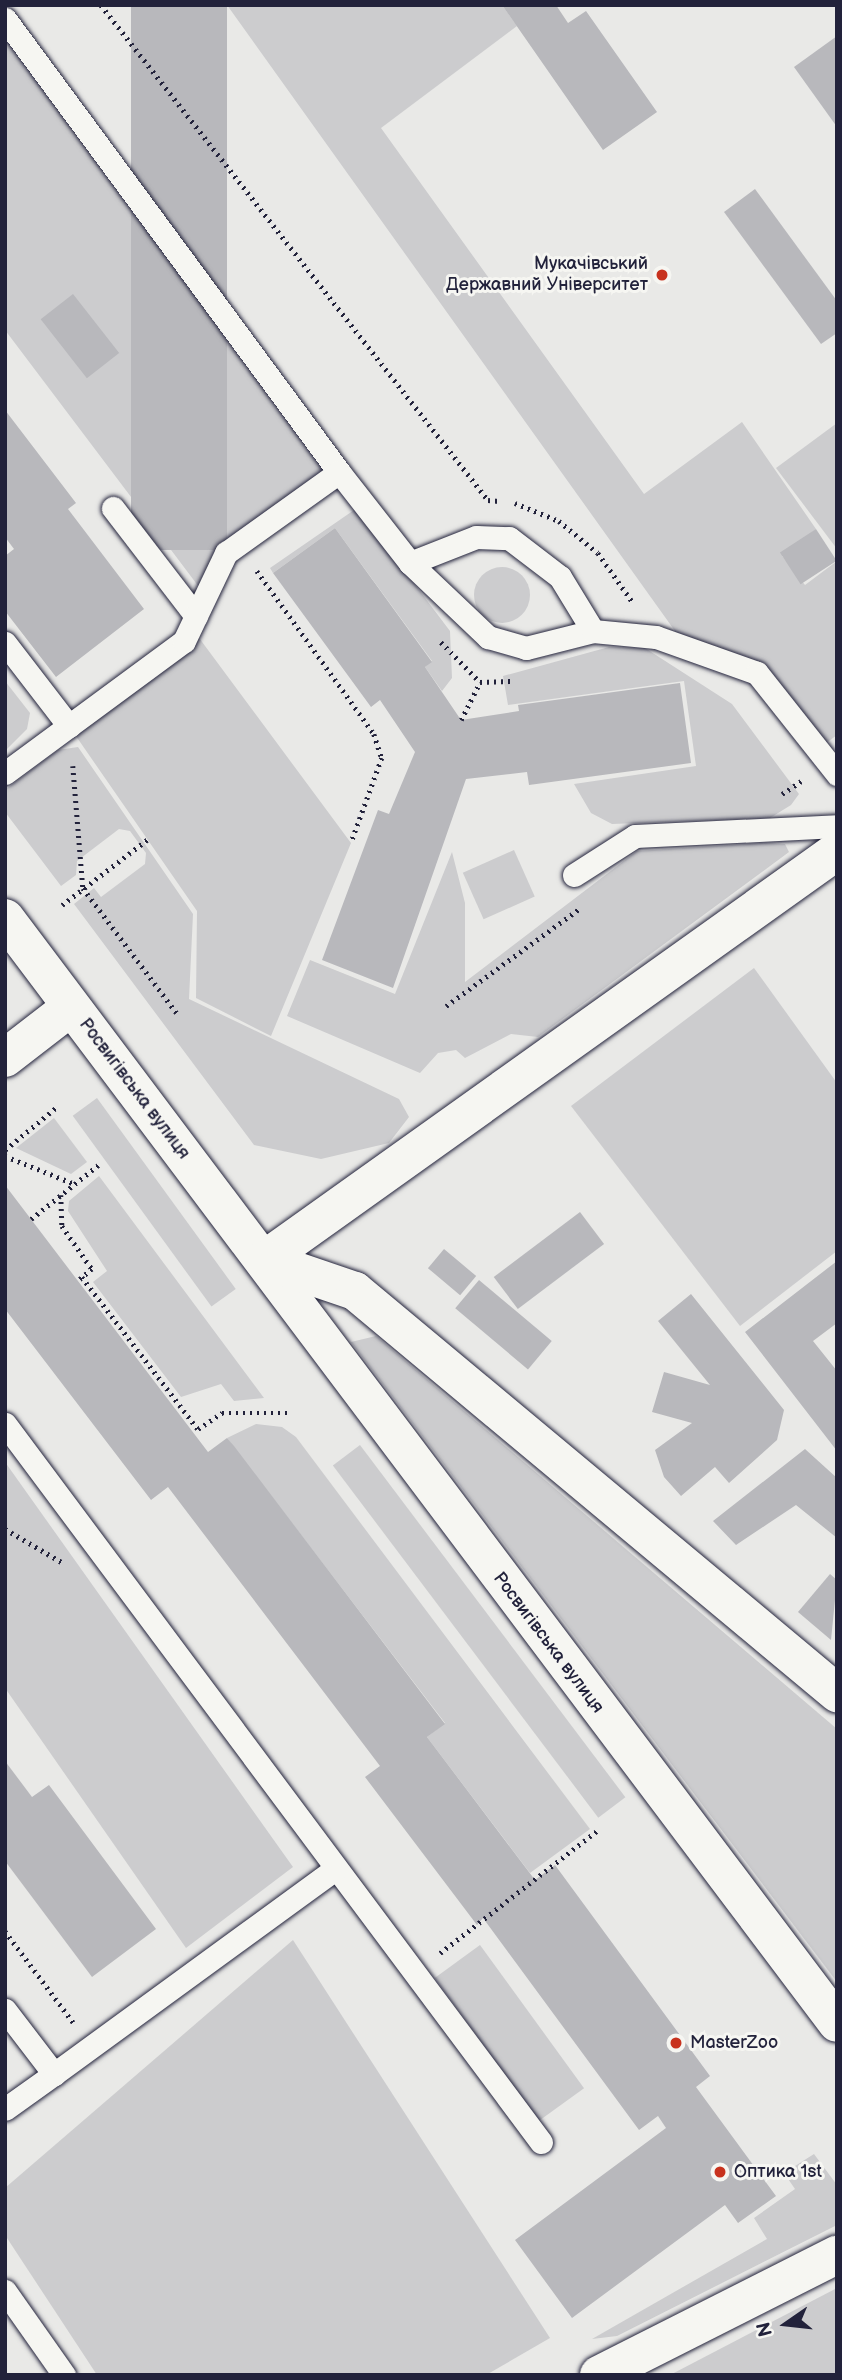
<!DOCTYPE html>
<meta charset="utf-8">
<style>
body{margin:0}
#map{position:relative;width:842px;height:2380px;overflow:hidden;background:#e9e9e7;font-family:"Balsamiq Sans",sans-serif}
div>[style]{position:absolute}
.green>*{inset:0;background:#ccccce;transform-origin:0 0}
.round{border-radius:50%}
.building>*{inset:0;background:#b8b8bc;transform-origin:0 0}
.path>*{height:4.5px;margin-top:-2.25px;transform-origin:0;background:repeating-linear-gradient(90deg,#22223b 0 2px,transparent 0 7px)}
.roads{filter:drop-shadow(0 0 2px #22223b) drop-shadow(0 0 2px #22223b)}
.service>*{height:23px;margin:-11.5px;padding:0 11.5px;transform-origin:11.5px;border-radius:11.5px;background:#f6f6f2}
.minor>*{height:38px;margin:-19px;padding:0 19px;transform-origin:19px;border-radius:19px;background:#f6f6f2}
.tertiary>*{height:38px;margin:-19px;padding:0 19px;transform-origin:19px;border-radius:19px;background:#f6f6f2}
.dots>*{width:19px;height:19px;translate:-50% -50%;box-sizing:border-box;border:4px solid #f6f6f2;border-radius:50%}
span{translate:-50% -50%;white-space:nowrap;text-align:center;line-height:1.15;-webkit-text-stroke:6px #f6f6f2;paint-order:stroke}
.poi-label{font-size:18px;color:#22223b}
.right{translate:-100% -50%;text-align:right}
.left{translate:0 -50%;text-align:left}
.street-label{font-size:18px;color:#22223b}
.frame{position:absolute;inset:0;border:7px solid #22223b;pointer-events:none}
.north{position:absolute;left:751px;top:2289px;width:70px;height:70px;-webkit-text-stroke:5px #f6f6f2;paint-order:stroke;rotate:256deg;font-size:19px;font-weight:700;line-height:28px;text-align:center;color:#22223b}
.north::after{content:'';display:block;margin:auto;width:24px;height:32px;background:#22223b;clip-path:polygon(50% 0,100% 100%,50% 72%,0 100%)}
</style>
<div id="map">
<div class="green">
<i style="clip-path:polygon(227px 5px,502px 5px,517px 26px,381px 128px,644px 494px,742px 422px,816px 529px,782px 556px,805px 585px,837px 561px,837px 735px,818px 749px,757px 673px,685px 645px)"></i>
<i style="clip-path:polygon(5px 19px,339px 472px,226px 553px,205px 595px,5px 330px)"></i>
<i style="clip-path:polygon(837px 423px,837px 549px,776px 468px)"></i>
<i style="clip-path:polygon(357px 508px,450px 631px,452px 678px,442px 691px,425px 667px,432px 661px,335px 528px,273px 573px,270px 568px)"></i>
<i class="round" style="left:474px;top:567px;width:56px;height:56px"></i>
<i style="clip-path:polygon(191px 627px,351px 843px,271px 1036px,196px 998px,197px 911px,69px 726px)"></i>
<i style="clip-path:polygon(609px 647px,645px 648px,732px 704px,799px 794px,791px 805px,770px 818px,612px 824px,591px 813px,574px 784px,696px 766px,684px 681px,508px 705px,503px 676px)"></i>
<i style="clip-path:polygon(5px 681px,30px 713px,27px 729px,5px 751px)"></i>
<i style="clip-path:polygon(78px 747px,193px 914px,189px 999px,399px 1099px,409px 1117px,389px 1143px,321px 1159px,254px 1145px,74px 904px,94px 888px,101px 897px,145px 864px,146px 853px,130px 831px,119px 829px,77px 861px,76px 875px,61px 886px,5px 812px,5px 790px,58px 750px)"></i>
<i style="clip-path:polygon(766px 843px,785px 844px,789px 852px,538px 1037px,511px 1034px,465px 1058px,456px 1050px,438px 1053px,420px 1073px,287px 1016px,310px 960px,395px 994px,452px 852px,465px 903px,465px 982px,637px 851px)"></i>
<i style="left:514px;top:850px;width:51px;height:56px;rotate:66deg"></i>
<i style="clip-path:polygon(754px 968px,837px 1083px,837px 1251px,740px 1326px,571px 1106px)"></i>
<i style="left:97px;top:1098px;width:236px;height:30px;rotate:54deg"></i>
<i style="clip-path:polygon(54px 1118px,87px 1162px,71px 1174px,16px 1148px)"></i>
<i style="clip-path:polygon(99px 1176px,264px 1398px,234px 1401px,221px 1384px,181px 1397px,93px 1282px,107px 1271px,68px 1211px,69px 1201px)"></i>
<i style="clip-path:polygon(376px 1336px,837px 1729px,837px 1982px,351px 1342px)"></i>
<i style="clip-path:polygon(256px 1424px,282px 1427px,296px 1437px,590px 1829px,530px 1873px,427px 1737px,445px 1723px,227px 1438px)"></i>
<i style="left:360px;top:1445px;width:441px;height:34px;rotate:53deg"></i>
<i style="clip-path:polygon(5px 1462px,293px 1867px,186px 1948px,5px 1688px)"></i>
<i style="clip-path:polygon(293px 1940px,550px 2338px,486px 2375px,97px 2375px,5px 2235px,5px 2188px)"></i>
<i style="left:480px;top:1945px;width:177px;height:56px;rotate:54deg"></i>
<i style="clip-path:polygon(814px 2154px,837px 2185px,837px 2225px,617px 2336px,592px 2339px,767px 2239px,754px 2218px,795px 2189px,784px 2173px)"></i>
<i style="clip-path:polygon(837px 2288px,837px 2375px,670px 2375px)"></i>
</div>
<div class="building">
<i style="left:131px;top:5px;width:96px;height:545px"></i>
<i style="clip-path:polygon(502px 5px,556px 5px,568px 23px,586px 11px,657px 112px,603px 150px)"></i>
<i style="clip-path:polygon(837px 36px,837px 127px,794px 67px)"></i>
<i style="clip-path:polygon(755px 189px,837px 301px,837px 333px,821px 344px,724px 212px)"></i>
<i style="left:73px;top:294px;width:75px;height:41px;rotate:52deg"></i>
<i style="clip-path:polygon(5px 410px,76px 503px,68px 509px,144px 609px,56px 677px,5px 611px,5px 556px,14px 549px,5px 537px)"></i>
<i style="clip-path:polygon(335px 528px,432px 662px,425px 667px,461px 720px,519px 711px,518px 705px,680px 683px,691px 763px,529px 785px,527px 772px,466px 779px,393px 988px,322px 960px,378px 810px,389px 814px,415px 752px,380px 700px,371px 707px,273px 573px)"></i>
<i style="left:816px;top:529px;width:38px;height:43px;rotate:57deg"></i>
<i style="clip-path:polygon(5px 1185px,208px 1452px,227px 1438px,234px 1446px,445px 1724px,427px 1737px,535px 1880px,555px 1865px,710px 2076px,696px 2087px,776px 2196px,738px 2223px,725px 2205px,572px 2318px,515px 2240px,666px 2128px,658px 2116px,639px 2130px,483px 1918px,477px 1925px,365px 1777px,380px 1766px,168px 1487px,151px 1500px,5px 1309px)"></i>
<i style="left:580px;top:1212px;width:40px;height:108px;rotate:53deg"></i>
<i style="left:444px;top:1249px;width:42px;height:25px;rotate:40deg"></i>
<i style="clip-path:polygon(837px 1261px,837px 1323px,813px 1341px,837px 1371px,837px 1451px,745px 1332px)"></i>
<i style="left:479px;top:1280px;width:95px;height:37px;rotate:40deg"></i>
<i style="clip-path:polygon(691px 1294px,784px 1410px,777px 1440px,729px 1483px,715px 1467px,681px 1496px,664px 1477px,655px 1450px,692px 1423px,652px 1412px,664px 1372px,710px 1385px,658px 1321px)"></i>
<i style="clip-path:polygon(805px 1449px,837px 1478px,837px 1538px,796px 1505px,736px 1545px,713px 1521px)"></i>
<i style="clip-path:polygon(830px 1574px,837px 1580px,831px 1640px,798px 1612px)"></i>
<i style="clip-path:polygon(5px 1761px,32px 1797px,49px 1785px,156px 1929px,92px 1977px,5px 1861px)"></i>
</div>
<div class="path">
<i style="left:101px;top:5px;width:628px;rotate:51.98deg"></i>
<i style="left:488px;top:500px;width:11px;rotate:5deg"></i>
<i style="left:515px;top:503px;width:48px;rotate:22.2deg"></i>
<i style="left:559px;top:521px;width:50px;rotate:39.4deg"></i>
<i style="left:598px;top:553px;width:62px;rotate:54.8deg"></i>
<i style="left:257px;top:571px;width:201px;rotate:54.3deg"></i>
<i style="left:374px;top:734px;width:25px;rotate:72deg"></i>
<i style="left:382px;top:758px;width:90px;rotate:110deg"></i>
<i style="left:441px;top:642px;width:56px;rotate:45.7deg"></i>
<i style="left:480px;top:682px;width:32px;rotate:-2deg"></i>
<i style="left:461px;top:720px;width:42px;rotate:-63.4deg"></i>
<i style="left:73px;top:766px;width:122px;rotate:85.3deg"></i>
<i style="left:83px;top:888px;width:156px;rotate:53.1deg"></i>
<i style="left:782px;top:794px;width:23px;rotate:-34deg"></i>
<i style="left:62px;top:905px;width:108px;rotate:-37.5deg"></i>
<i style="left:446px;top:1006px;width:165px;rotate:-36.1deg"></i>
<i style="left:5px;top:1150px;width:69px;rotate:-39.7deg"></i>
<i style="left:5px;top:1156px;width:75px;rotate:21.8deg"></i>
<i style="left:61px;top:1195px;width:31px;rotate:88deg"></i>
<i style="left:62px;top:1226px;width:52px;rotate:55.1deg"></i>
<i style="left:92px;top:1269px;width:18px;rotate:139deg"></i>
<i style="left:31px;top:1219px;width:90px;rotate:-38.7deg"></i>
<i style="left:82px;top:1277px;width:191px;rotate:52.7deg"></i>
<i style="left:198px;top:1429px;width:29px;rotate:-34deg"></i>
<i style="left:222px;top:1413px;width:66px"></i>
<i style="left:5px;top:1529px;width:69px;rotate:30.3deg"></i>
<i style="left:5px;top:1931px;width:114px;rotate:53.2deg"></i>
<i style="left:440px;top:1953px;width:202px;rotate:-37.9deg"></i>
</div>
<div class="roads">
<div class="service">
<i style="left:5px;top:19px;width:563px;rotate:53.6deg"></i>
<i style="left:113px;top:508px;width:136px;rotate:52.5deg"></i>
<i style="left:410px;top:563px;width:108px;rotate:43.5deg"></i>
<i style="left:488px;top:637px;width:40px;rotate:16deg"></i>
<i style="left:526px;top:648px;width:69px;rotate:-14.2deg"></i>
<i style="left:5px;top:643px;width:105px;rotate:52.4deg"></i>
<i style="left:5px;top:773px;width:222px;rotate:-36.4deg"></i>
<i style="left:184px;top:641px;width:98px;rotate:-64.5deg"></i>
<i style="left:226px;top:553px;width:139px;rotate:-35.6deg"></i>
<i style="left:339px;top:472px;width:115px;rotate:52deg"></i>
<i style="left:410px;top:563px;width:71px;rotate:-21.5deg"></i>
<i style="left:476px;top:537px;width:33px;rotate:2deg"></i>
<i style="left:509px;top:538px;width:64px;rotate:37.4deg"></i>
<i style="left:560px;top:577px;width:63px;rotate:58.6deg"></i>
<i style="left:593px;top:631px;width:63px;rotate:5.4deg"></i>
<i style="left:656px;top:637px;width:107px;rotate:19.6deg"></i>
<i style="left:757px;top:673px;width:129px;rotate:51.6deg"></i>
<i style="left:574px;top:875px;width:72px;rotate:-32.6deg"></i>
<i style="left:635px;top:836px;width:202px;rotate:-2.8deg"></i>
<i style="left:5px;top:1424px;width:896px;rotate:53.26deg"></i>
<i style="left:5px;top:2010px;width:81px;rotate:52.6deg"></i>
<i style="left:54px;top:2074px;width:60px;rotate:144.5deg"></i>
<i style="left:54px;top:2074px;width:349px;rotate:-36.1deg"></i>
<i style="left:5px;top:2291px;width:103px;rotate:54.9deg"></i>
</div>
<div class="minor">
<i style="left:5px;top:1058px;width:83px;rotate:-37.7deg"></i>
<i style="left:264px;top:1260px;width:704px;rotate:-35.52deg"></i>
<i style="left:599px;top:2375px;width:267px;rotate:-26.8deg"></i>
</div>
<div class="tertiary">
<i style="left:5px;top:918px;width:1383px;rotate:53.02deg"></i>
<i style="left:264px;top:1260px;width:96px;rotate:18.8deg"></i>
<i style="left:355px;top:1291px;width:628px;rotate:39.83deg"></i>
</div>
</div>
<div class="dots">
<i style="left:662px;top:275px;background:#c8321e"></i>
<i style="left:676px;top:2043px;background:#c8321e"></i>
<i style="left:720px;top:2172px;background:#c8321e"></i>
</div>
<div class="poi-label">
<span class="right" style="left:648px;top:275px">Мукачівський<br>Державний Університет</span>
<span class="left" style="left:690px;top:2043px">MasterZoo</span>
<span class="left" style="left:734px;top:2172px">Оптика 1st</span>
</div>
<div class="street-label">
<span style="left:134px;top:1089px;rotate:53deg">Росвигівська вулиця</span>
<span style="left:548px;top:1643px;rotate:53deg">Росвигівська вулиця</span>
</div>
<div class="frame"></div>
<div class="north">N</div>
</div>
